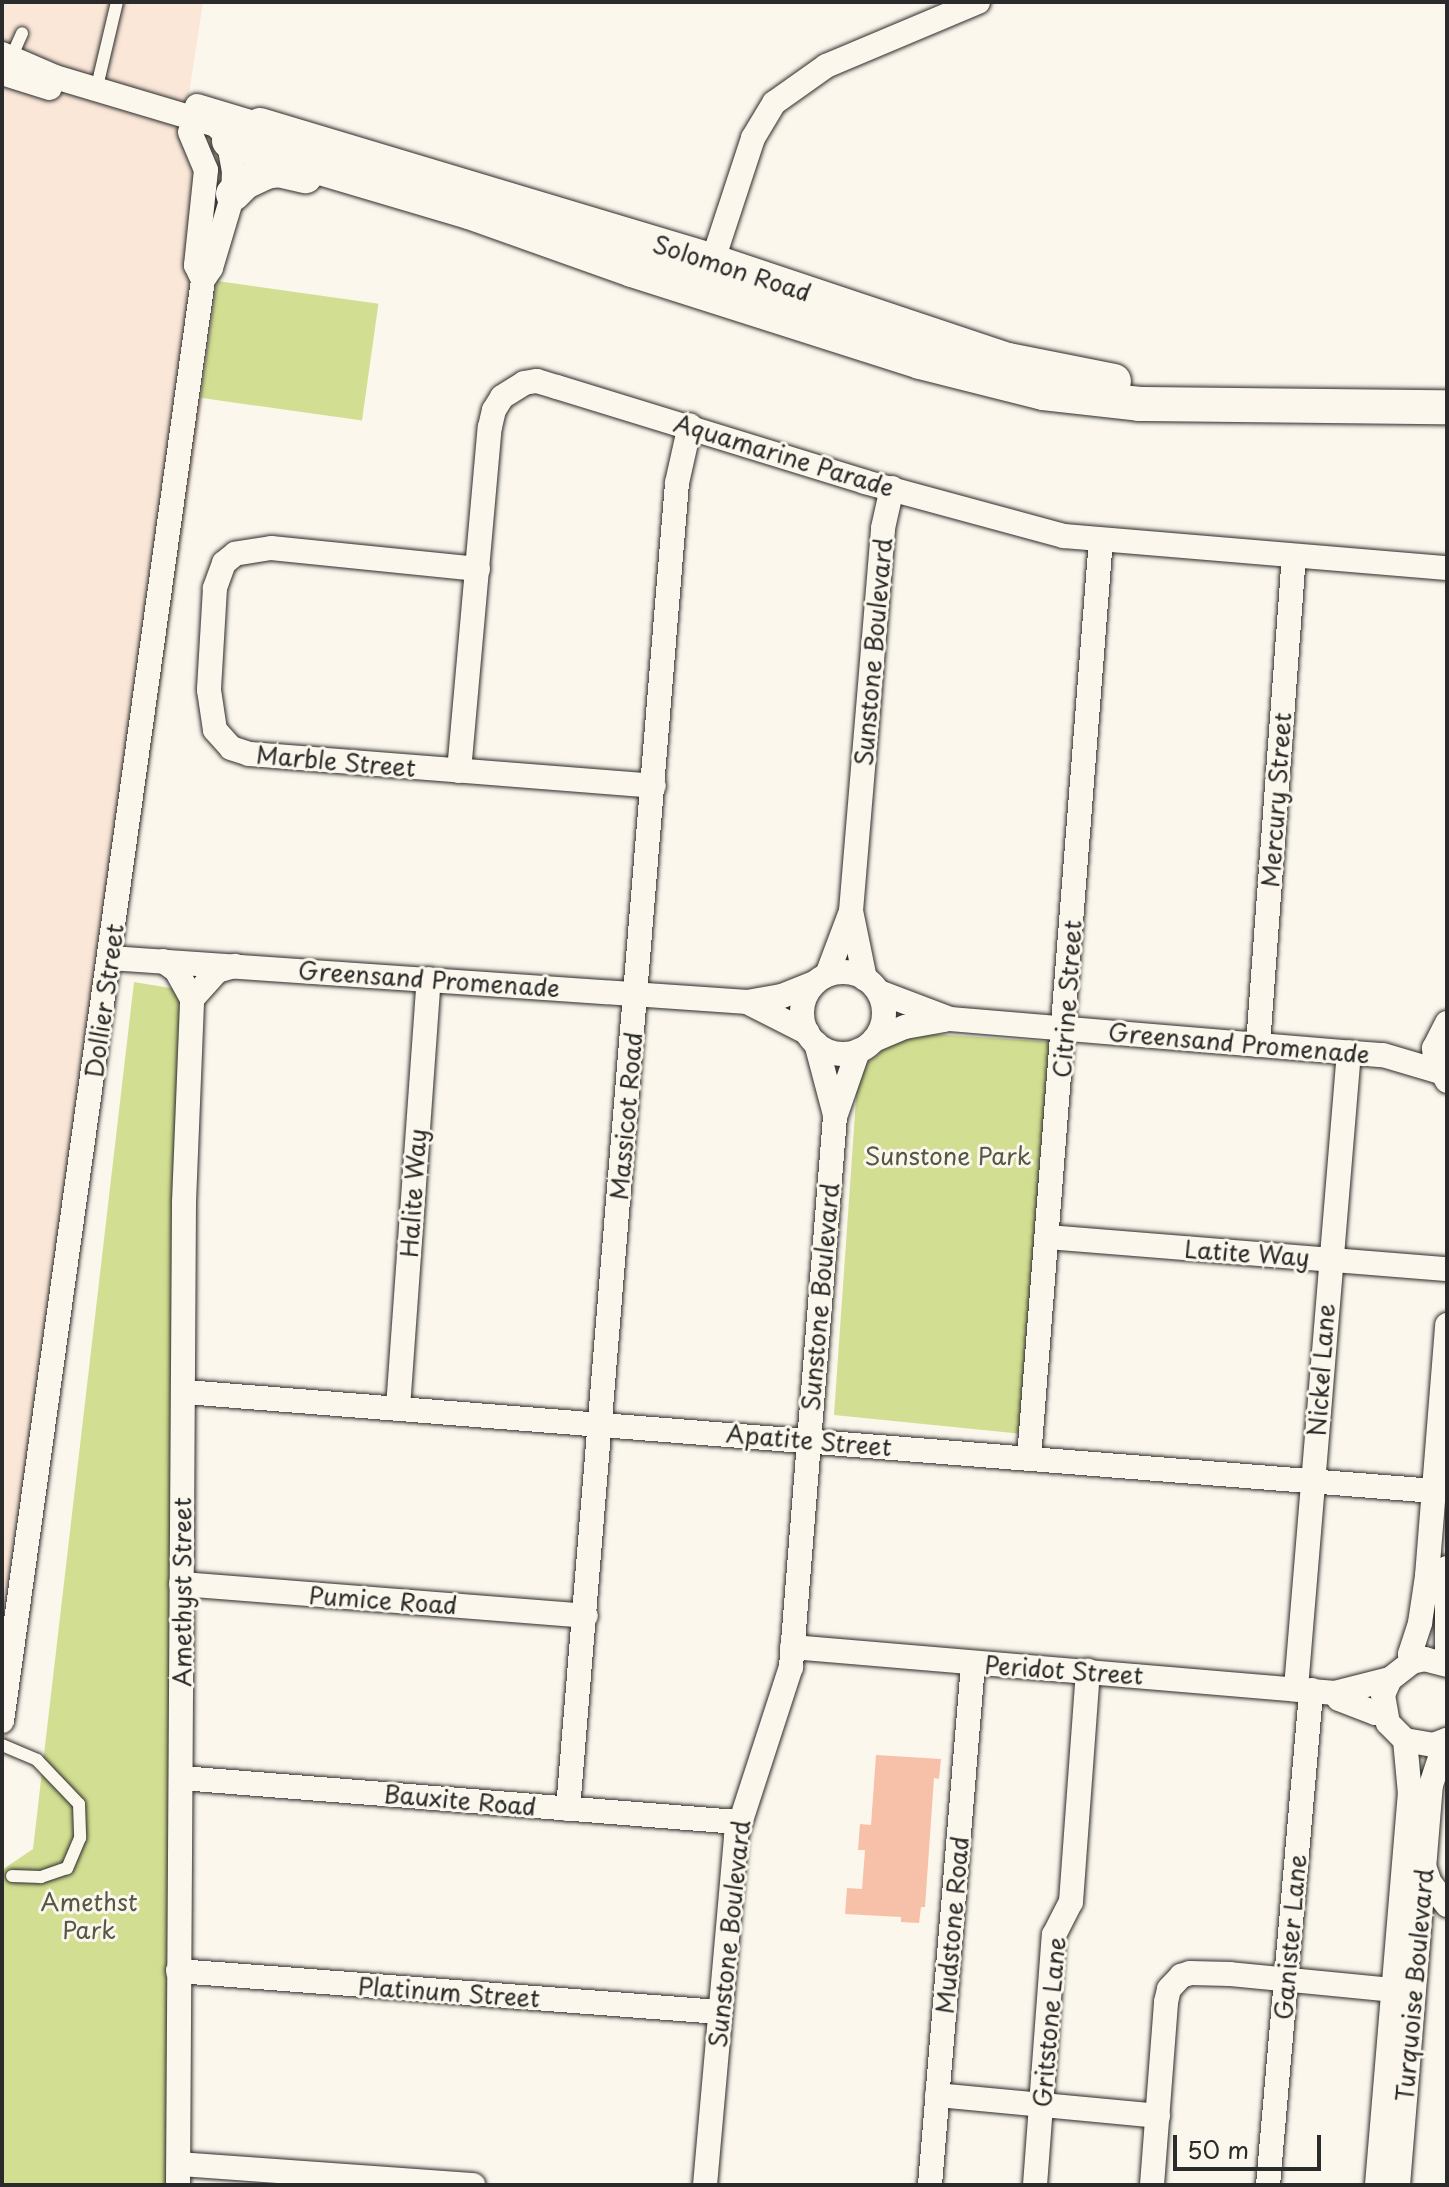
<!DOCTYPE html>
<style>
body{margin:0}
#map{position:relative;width:1449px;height:2187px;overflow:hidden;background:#fbf7ec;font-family:"Playpen Sans",sans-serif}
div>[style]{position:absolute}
.built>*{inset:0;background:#fae7d8}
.green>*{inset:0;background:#d2de91;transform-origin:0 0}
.building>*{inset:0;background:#f6c1a8}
.roads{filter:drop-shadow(0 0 2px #2b2b2b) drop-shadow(0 0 2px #2b2b2b)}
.lane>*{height:12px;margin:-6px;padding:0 6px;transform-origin:6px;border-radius:6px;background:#fbf7ec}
.street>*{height:24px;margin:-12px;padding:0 12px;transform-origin:12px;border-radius:12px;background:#fbf7ec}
.street>.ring{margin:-12px;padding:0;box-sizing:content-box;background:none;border:24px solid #fbf7ec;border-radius:50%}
.secondary>*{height:34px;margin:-17px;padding:0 17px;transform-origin:17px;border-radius:17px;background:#fbf7ec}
span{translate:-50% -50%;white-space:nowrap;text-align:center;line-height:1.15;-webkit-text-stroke:6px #fbf7ec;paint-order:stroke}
.street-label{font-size:24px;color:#2b2b2b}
.park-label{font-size:24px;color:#555844}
.frame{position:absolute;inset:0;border:4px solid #2b2b2b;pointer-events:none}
.scale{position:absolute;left:1173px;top:2135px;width:148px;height:36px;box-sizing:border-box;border:4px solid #2b2b2b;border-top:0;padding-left:10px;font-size:24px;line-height:28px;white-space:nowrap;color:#2b2b2b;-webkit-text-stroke:6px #fbf7ec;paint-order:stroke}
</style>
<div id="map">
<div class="built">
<i style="clip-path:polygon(2px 2px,203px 2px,189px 94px,235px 176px,2px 1776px)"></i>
</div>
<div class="green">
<i style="left:217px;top:281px;width:163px;height:118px;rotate:8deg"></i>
<i style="clip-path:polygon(134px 982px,182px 990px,172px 2185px,2px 2185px,2px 1870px,33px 1849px)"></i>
<i style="clip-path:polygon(904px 1032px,1053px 1042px,1022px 1434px,834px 1415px,858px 1071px)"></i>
</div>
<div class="building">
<i style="clip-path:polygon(876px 1755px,941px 1759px,939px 1779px,934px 1778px,925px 1907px,921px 1907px,919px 1923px,901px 1922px,901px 1917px,845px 1914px,847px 1888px,862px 1889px,865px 1850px,858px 1850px,860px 1824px,871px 1825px)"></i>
</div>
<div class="roads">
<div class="lane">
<i style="left:11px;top:58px;width:27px;rotate:-66deg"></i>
<i style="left:99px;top:78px;width:78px;rotate:-76.7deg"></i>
<i style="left:2px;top:1745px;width:38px;rotate:23deg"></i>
<i style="left:37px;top:1760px;width:61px;rotate:46.3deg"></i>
<i style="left:79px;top:1804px;width:34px;rotate:88deg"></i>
<i style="left:80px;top:1838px;width:33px;rotate:113deg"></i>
<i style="left:67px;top:1868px;width:28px;rotate:161deg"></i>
<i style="left:41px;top:1877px;width:29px;rotate:-178deg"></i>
</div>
<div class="street">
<i style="left:2px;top:54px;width:58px;rotate:23.5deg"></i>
<i style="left:55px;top:77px;width:168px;rotate:16.6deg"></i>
<i style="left:216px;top:125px;width:18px;rotate:47deg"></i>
<i style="left:228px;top:138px;width:34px;rotate:80deg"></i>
<i style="left:234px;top:171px;width:23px;rotate:92deg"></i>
<i style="left:233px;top:194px;width:77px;rotate:106.6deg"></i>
<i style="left:211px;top:268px;width:14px;rotate:124deg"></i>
<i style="left:203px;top:280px;width:1455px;rotate:97.94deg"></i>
<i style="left:2px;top:73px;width:50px;rotate:17.4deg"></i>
<i style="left:197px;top:106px;width:66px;rotate:16.8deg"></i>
<i style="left:190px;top:132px;width:41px;rotate:67.2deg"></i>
<i style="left:206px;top:170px;width:96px;rotate:96deg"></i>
<i style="left:196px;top:265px;width:14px;rotate:65deg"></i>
<i style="left:708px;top:275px;width:144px;rotate:-71.8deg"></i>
<i style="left:753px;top:138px;width:41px;rotate:-59deg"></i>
<i style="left:774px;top:103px;width:64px;rotate:-35.4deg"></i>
<i style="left:826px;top:66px;width:165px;rotate:-22.8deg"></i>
<i style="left:478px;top:569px;width:208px;rotate:-174.2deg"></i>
<i style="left:271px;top:548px;width:36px;rotate:171deg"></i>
<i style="left:235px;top:554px;width:14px;rotate:141deg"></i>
<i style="left:224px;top:563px;width:27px;rotate:110deg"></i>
<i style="left:215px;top:588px;width:102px;rotate:93.4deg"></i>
<i style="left:209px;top:690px;width:40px;rotate:81.5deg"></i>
<i style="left:215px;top:730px;width:24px;rotate:48deg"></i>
<i style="left:231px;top:748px;width:19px;rotate:18deg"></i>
<i style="left:249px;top:754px;width:406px;rotate:4.5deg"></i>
<i style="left:459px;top:771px;width:345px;rotate:-84.9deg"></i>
<i style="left:490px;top:427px;width:17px;rotate:-77deg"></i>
<i style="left:494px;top:410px;width:15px;rotate:-58deg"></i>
<i style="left:502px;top:397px;width:26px;rotate:-32deg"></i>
<i style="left:524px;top:383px;width:13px;rotate:-9deg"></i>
<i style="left:537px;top:381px;width:21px;rotate:17deg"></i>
<i style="left:557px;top:387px;width:322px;rotate:17.1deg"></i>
<i style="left:865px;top:482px;width:206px;rotate:15.2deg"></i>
<i style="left:1064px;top:536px;width:384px;rotate:4.8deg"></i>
<i style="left:110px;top:958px;width:639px;rotate:3.95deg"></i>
<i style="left:747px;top:1002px;width:36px;rotate:-10deg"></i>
<i style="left:782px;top:996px;width:35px;rotate:-22deg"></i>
<i style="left:163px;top:961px;width:16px;rotate:35deg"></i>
<i style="left:176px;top:970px;width:33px;rotate:61deg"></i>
<i style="left:192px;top:999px;width:38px;rotate:-48deg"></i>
<i style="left:217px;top:971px;width:19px;rotate:-16deg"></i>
<i class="ring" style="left:802px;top:972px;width:58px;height:58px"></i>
<i style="left:827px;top:975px;width:68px;rotate:-69.4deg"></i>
<i style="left:865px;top:979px;width:69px;rotate:-101.6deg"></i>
<i style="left:851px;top:911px;width:384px;rotate:-85.2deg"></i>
<i style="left:883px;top:528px;width:41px;rotate:-77.3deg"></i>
<i style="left:879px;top:992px;width:76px;rotate:20.8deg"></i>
<i style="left:950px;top:1019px;width:434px;rotate:4.8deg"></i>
<i style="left:1383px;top:1055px;width:59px;rotate:16.6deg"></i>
<i style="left:747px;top:1002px;width:68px;rotate:26.9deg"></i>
<i style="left:1447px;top:1023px;width:28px;rotate:117deg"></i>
<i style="left:1434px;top:1048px;width:12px;rotate:85deg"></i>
<i style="left:1435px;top:1060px;width:24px;rotate:60deg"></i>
<i style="left:874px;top:1040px;width:34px;rotate:-23deg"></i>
<i style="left:905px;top:1027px;width:40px;rotate:-10deg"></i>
<i style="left:816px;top:1043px;width:74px;rotate:75.2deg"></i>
<i style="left:1258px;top:1045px;width:490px;rotate:-85.8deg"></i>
<i style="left:1047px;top:1237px;width:401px;rotate:4.6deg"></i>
<i style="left:185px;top:1392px;width:1253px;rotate:4.53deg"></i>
<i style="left:398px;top:1408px;width:430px;rotate:-85.9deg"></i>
<i style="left:1029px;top:1458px;width:921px;rotate:-85.52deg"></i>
<i style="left:1447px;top:1568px;width:83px;rotate:90deg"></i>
<i style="left:181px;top:1584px;width:406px;rotate:4.5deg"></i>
<i style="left:792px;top:1647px;width:545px;rotate:4.84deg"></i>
<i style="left:1335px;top:1693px;width:57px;rotate:-14.3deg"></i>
<i style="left:1412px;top:1662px;width:8px;rotate:-104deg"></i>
<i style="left:1410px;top:1654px;width:33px;rotate:-72deg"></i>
<i style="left:1420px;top:1623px;width:48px;rotate:-81.5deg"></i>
<i style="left:1427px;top:1576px;width:252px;rotate:-85.4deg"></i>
<i style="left:1447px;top:1665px;width:23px;rotate:-165deg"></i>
<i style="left:1425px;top:1659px;width:13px;rotate:167deg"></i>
<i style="left:1412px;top:1662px;width:28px;rotate:142deg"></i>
<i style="left:1390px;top:1679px;width:17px;rotate:114deg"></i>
<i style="left:1383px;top:1695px;width:28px;rotate:80deg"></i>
<i style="left:1388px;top:1723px;width:24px;rotate:45deg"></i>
<i style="left:1405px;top:1740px;width:28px;rotate:10deg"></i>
<i style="left:1433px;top:1745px;width:15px;rotate:-20deg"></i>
<i style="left:1296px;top:1688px;width:638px;rotate:-85.24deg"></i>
<i style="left:1335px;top:1693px;width:7px;rotate:56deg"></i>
<i style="left:1339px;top:1699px;width:39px;rotate:21deg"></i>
<i style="left:1375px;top:1713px;width:9px;rotate:-6deg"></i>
<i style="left:181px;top:1778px;width:559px;rotate:4.52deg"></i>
<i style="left:568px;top:1809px;width:1330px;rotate:-85.3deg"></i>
<i style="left:677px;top:483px;width:59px;rotate:-77.4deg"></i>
<i style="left:1424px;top:1866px;width:18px;rotate:71deg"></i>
<i style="left:1430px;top:1883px;width:28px;rotate:52deg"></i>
<i style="left:178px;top:1971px;width:544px;rotate:4.33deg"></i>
<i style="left:937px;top:2095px;width:222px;rotate:5.4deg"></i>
<i style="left:179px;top:2164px;width:295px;rotate:4.1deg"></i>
<i style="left:178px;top:2185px;width:983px;rotate:-89.65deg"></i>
<i style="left:184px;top:1202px;width:203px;rotate:-87.7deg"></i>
<i style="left:705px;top:2185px;width:350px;rotate:-84.9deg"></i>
<i style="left:736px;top:1836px;width:178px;rotate:-72deg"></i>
<i style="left:791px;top:1667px;width:552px;rotate:-85.43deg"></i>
<i style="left:835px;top:1117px;width:70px;rotate:-70.8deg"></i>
<i style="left:930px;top:2185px;width:523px;rotate:-85.28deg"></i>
<i style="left:1035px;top:2185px;width:251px;rotate:-85.7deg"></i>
<i style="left:1054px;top:1935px;width:37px;rotate:-63deg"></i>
<i style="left:1071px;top:1902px;width:232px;rotate:-85.8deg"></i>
<i style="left:1152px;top:2185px;width:184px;rotate:-85.6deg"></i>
<i style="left:1166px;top:2002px;width:13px;rotate:-77deg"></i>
<i style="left:1169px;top:1989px;width:18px;rotate:-47deg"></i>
<i style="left:1181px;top:1976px;width:9px;rotate:-18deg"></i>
<i style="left:1190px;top:1973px;width:40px;rotate:1.4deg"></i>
<i style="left:1230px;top:1974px;width:184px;rotate:5.6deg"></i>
<i style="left:1268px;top:2185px;width:497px;rotate:-85deg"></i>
<i style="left:1377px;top:2185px;width:392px;rotate:-85.2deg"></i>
<i style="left:1410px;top:1794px;width:54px;rotate:-95.3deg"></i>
<i style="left:1398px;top:2185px;width:401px;rotate:-85.3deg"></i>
<i style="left:1431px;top:1785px;width:47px;rotate:-71.6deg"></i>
</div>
<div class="secondary">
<i style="left:260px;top:125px;width:472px;rotate:16.7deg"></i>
<i style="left:712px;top:261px;width:312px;rotate:18.5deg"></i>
<i style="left:1008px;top:360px;width:108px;rotate:11.2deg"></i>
<i style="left:229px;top:141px;width:250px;rotate:16.5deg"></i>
<i style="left:469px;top:212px;width:173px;rotate:19.6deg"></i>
<i style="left:632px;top:270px;width:302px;rotate:17.7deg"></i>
<i style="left:920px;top:362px;width:127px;rotate:14.1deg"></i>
<i style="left:1043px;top:393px;width:97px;rotate:6.5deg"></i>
<i style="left:1139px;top:404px;width:308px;rotate:0.6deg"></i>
<i style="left:233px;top:194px;width:17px;rotate:-45deg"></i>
<i style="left:245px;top:182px;width:23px;rotate:-25deg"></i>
<i style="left:266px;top:172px;width:12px;rotate:-9deg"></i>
<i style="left:278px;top:170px;width:28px;rotate:13deg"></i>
</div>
</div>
<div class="street-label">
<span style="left:732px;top:268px;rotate:18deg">Solomon Road</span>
<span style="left:784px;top:455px;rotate:17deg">Aquamarine Parade</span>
<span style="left:873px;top:652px;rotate:-85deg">Sunstone Boulevard</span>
<span style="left:336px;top:761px;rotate:5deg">Marble Street</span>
<span style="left:1276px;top:800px;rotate:-86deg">Mercury Street</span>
<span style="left:429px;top:979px;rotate:4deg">Greensand Promenade</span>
<span style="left:1067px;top:999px;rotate:-86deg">Citrine Street</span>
<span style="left:104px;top:1001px;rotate:-82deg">Dollier Street</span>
<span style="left:1239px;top:1043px;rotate:5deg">Greensand Promenade</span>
<span style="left:626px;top:1116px;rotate:-85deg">Massicot Road</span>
<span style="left:413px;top:1193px;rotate:-86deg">Halite Way</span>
<span style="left:1247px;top:1253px;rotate:4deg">Latite Way</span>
<span style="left:820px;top:1297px;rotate:-85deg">Sunstone Boulevard</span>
<span style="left:1321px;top:1370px;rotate:-86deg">Nickel Lane</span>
<span style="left:809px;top:1440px;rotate:5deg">Apatite Street</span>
<span style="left:182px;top:1592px;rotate:-90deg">Amethyst Street</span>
<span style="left:383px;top:1600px;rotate:4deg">Pumice Road</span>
<span style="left:1064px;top:1670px;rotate:4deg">Peridot Street</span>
<span style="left:460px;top:1800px;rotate:5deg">Bauxite Road</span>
<span style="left:952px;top:1925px;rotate:-85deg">Mudstone Road</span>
<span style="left:729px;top:1934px;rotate:-84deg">Sunstone Boulevard</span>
<span style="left:1290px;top:1937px;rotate:-85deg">Ganister Lane</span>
<span style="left:1414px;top:1985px;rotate:-85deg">Turquoise Boulevard</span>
<span style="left:449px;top:1992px;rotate:4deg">Platinum Street</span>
<span style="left:1049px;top:2022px;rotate:-85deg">Gritstone Lane</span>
</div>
<div class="park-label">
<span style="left:948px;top:1156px">Sunstone Park</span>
<span style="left:89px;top:1916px">Amethst<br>Park</span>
</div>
<div class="frame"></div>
<div class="scale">50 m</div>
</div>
